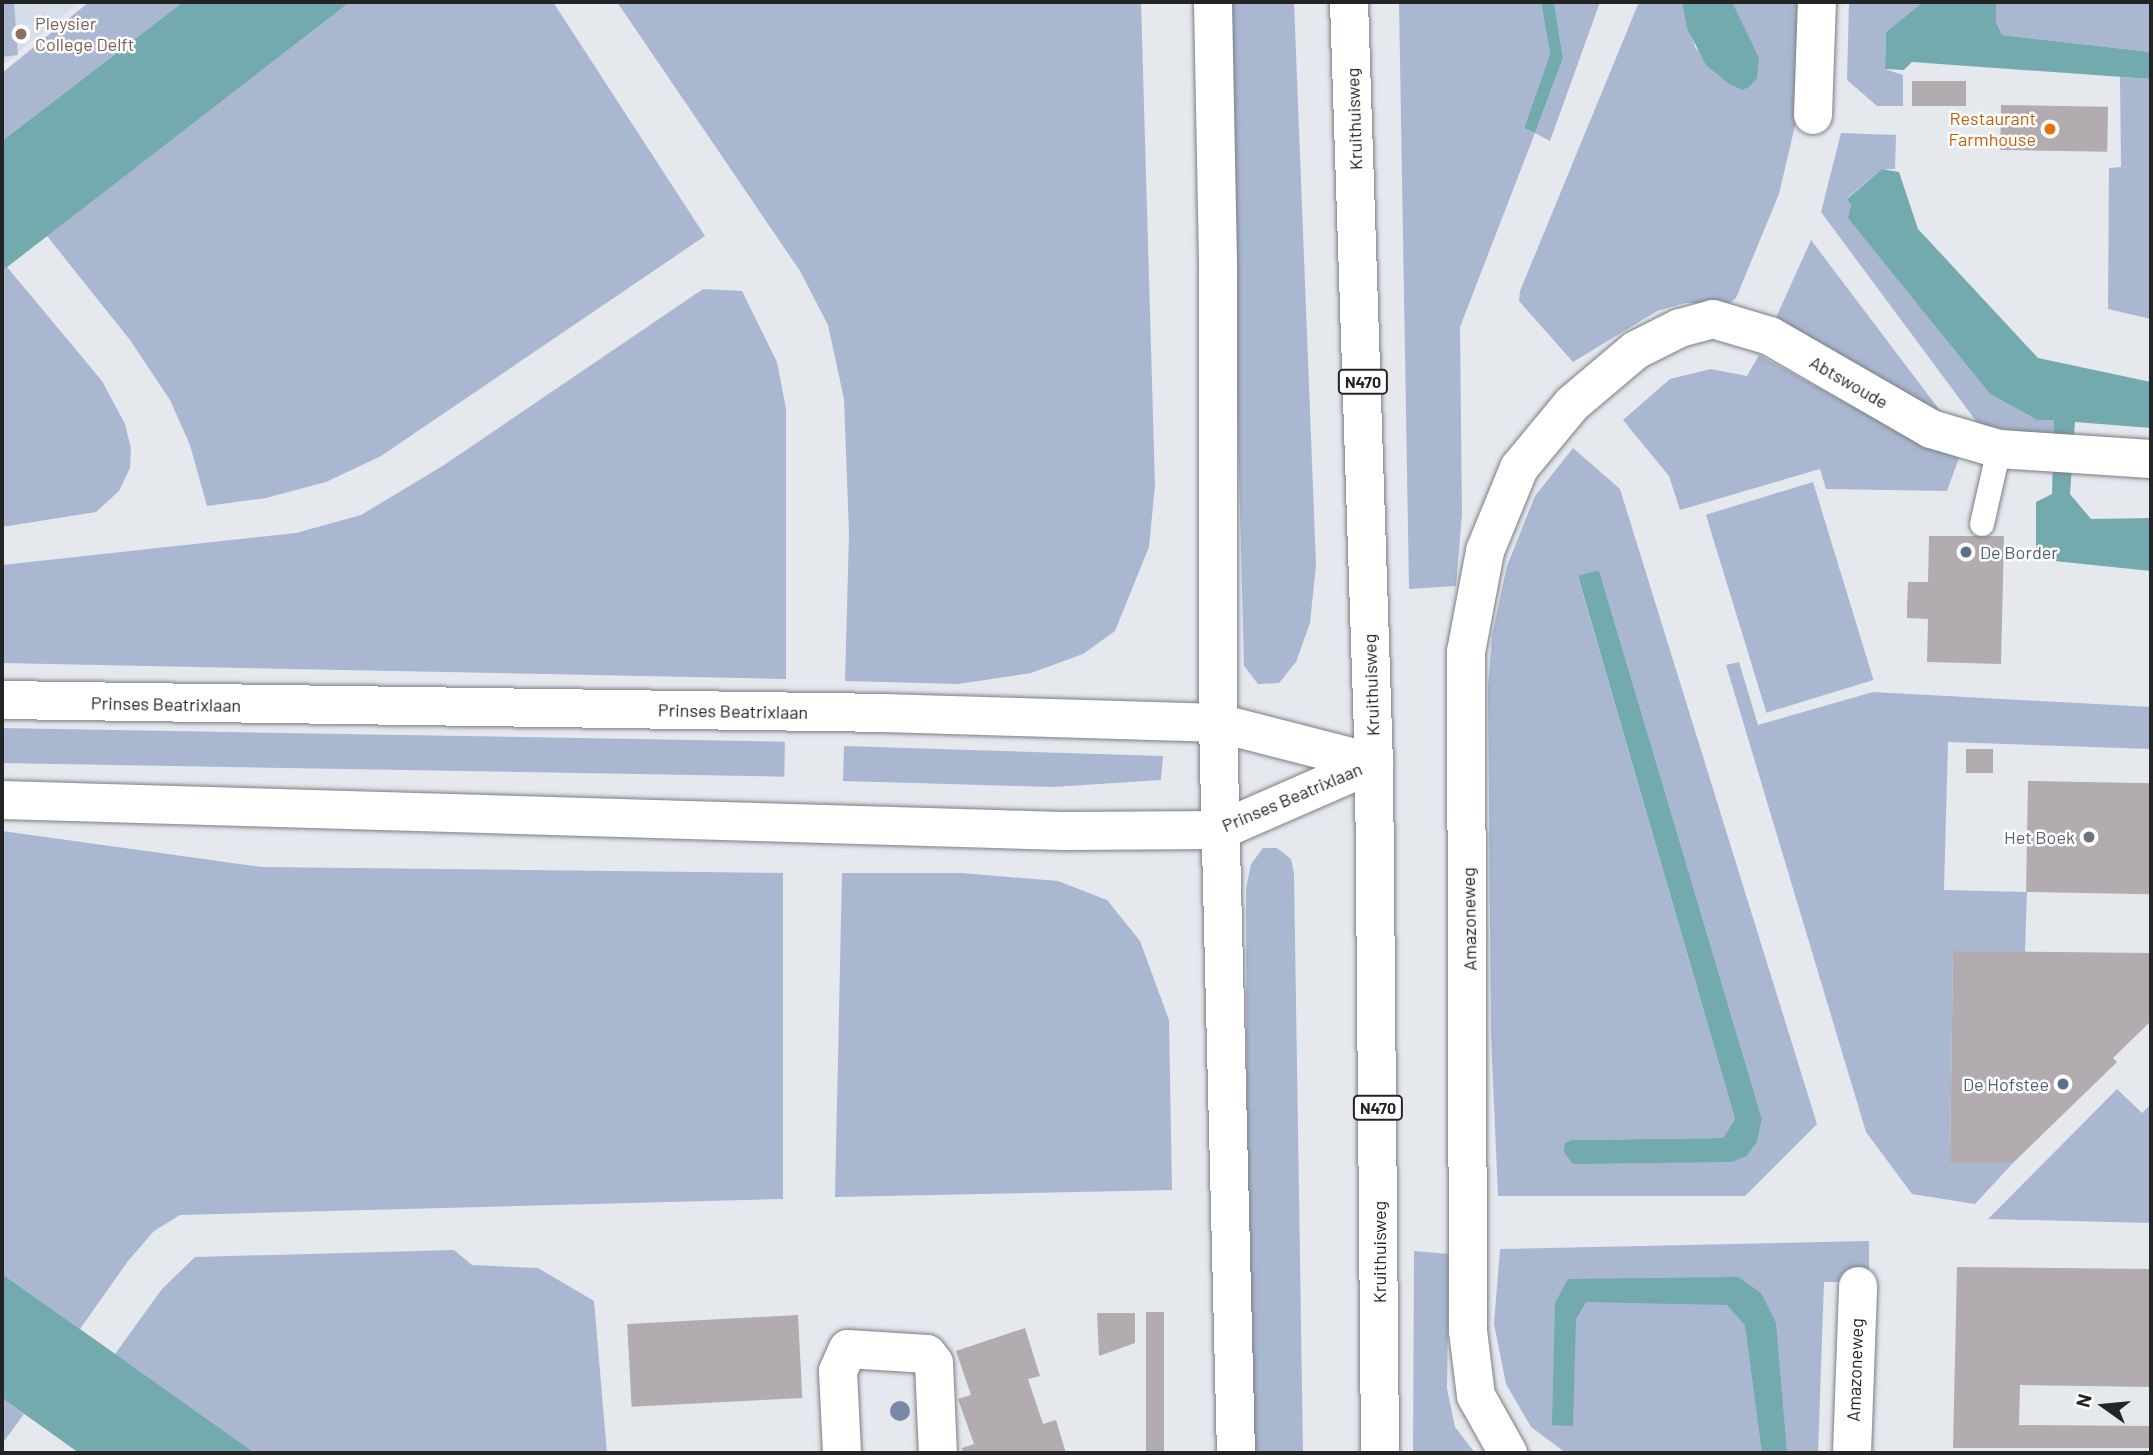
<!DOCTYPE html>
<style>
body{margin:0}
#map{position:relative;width:2153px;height:1455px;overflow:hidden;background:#e5e9ee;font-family:Barlow,sans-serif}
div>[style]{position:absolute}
.built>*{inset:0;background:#d6deea}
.green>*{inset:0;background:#a9b8d0;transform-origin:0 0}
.water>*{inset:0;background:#72aaad}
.building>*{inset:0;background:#b2abaf;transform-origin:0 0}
.roads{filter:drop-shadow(0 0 2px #7b7f84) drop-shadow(0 0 2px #7b7f84)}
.lane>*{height:24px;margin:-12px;padding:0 12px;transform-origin:12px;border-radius:12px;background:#fff}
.street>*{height:38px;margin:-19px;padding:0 19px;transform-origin:19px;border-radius:19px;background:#fff}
.primary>*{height:38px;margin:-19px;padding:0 19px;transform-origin:19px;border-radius:19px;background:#fff}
.trees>*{width:20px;height:20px;margin:-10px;border-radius:50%;background:#7889a5}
.dots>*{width:19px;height:19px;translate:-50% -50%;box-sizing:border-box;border:4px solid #fff;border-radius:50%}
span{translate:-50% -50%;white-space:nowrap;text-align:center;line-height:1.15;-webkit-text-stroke:5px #fff;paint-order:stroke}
.shield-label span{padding:2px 5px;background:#fff;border:2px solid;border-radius:5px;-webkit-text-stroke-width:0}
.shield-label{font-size:16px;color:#232426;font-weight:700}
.education-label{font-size:18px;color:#785e54}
.left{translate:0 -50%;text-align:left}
.street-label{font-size:18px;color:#232426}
.food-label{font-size:18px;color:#c56008}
.right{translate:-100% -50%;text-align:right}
.service-label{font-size:18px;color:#4e5e75}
.worship-label{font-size:18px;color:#5b616d}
.frame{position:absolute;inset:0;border:4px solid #232426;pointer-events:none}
.north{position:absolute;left:2069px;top:1371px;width:70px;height:70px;-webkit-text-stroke:5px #fff;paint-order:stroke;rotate:285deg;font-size:19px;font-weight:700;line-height:28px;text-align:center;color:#232426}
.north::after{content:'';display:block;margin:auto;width:24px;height:32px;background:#232426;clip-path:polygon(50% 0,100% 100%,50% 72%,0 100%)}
</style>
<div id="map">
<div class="built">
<i style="clip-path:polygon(2px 2px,79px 2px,2px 66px)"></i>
</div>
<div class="green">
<i style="clip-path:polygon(2px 2px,14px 2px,18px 55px,2px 57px)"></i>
<i style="clip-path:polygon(89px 2px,183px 2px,2px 141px,2px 73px)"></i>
<i style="clip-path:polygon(350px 2px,553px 2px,705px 236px,381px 456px,326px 482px,266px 498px,207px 506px,190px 445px,170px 400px,130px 340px,47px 236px)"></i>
<i style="clip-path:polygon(617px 2px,1141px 2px,1155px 485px,1149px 547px,1115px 631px,1083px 654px,1031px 673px,958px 684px,845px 681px,849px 533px,844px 399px,828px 325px,800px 271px)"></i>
<i style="clip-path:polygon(1227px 2px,1294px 2px,1316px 565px,1310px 623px,1296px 662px,1279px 683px,1258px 684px,1244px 666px)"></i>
<i style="clip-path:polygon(1399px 2px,1541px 2px,1550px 54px,1524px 128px,1535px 133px,1563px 58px,1554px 2px,1600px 2px,1550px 141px,1535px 133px,1460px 327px,1462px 514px,1456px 586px,1409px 589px)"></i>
<i style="clip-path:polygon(1639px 2px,1682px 2px,1695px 47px,1728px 83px,1732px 2px,1805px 2px,1798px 113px,1779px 194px,1736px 298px,1730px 303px,1685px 303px,1657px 311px,1573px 362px,1519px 301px,1520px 291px)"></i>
<i style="clip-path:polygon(1849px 2px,1923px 2px,1886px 32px,1885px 69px,1903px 75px,1903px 106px,1877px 106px,1847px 80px)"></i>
<i style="clip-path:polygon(1996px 2px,2151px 2px,2151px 52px,2002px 35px,1996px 22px)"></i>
<i style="clip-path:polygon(2120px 77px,2151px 79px,2151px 319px,2108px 309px,2109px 168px,2121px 167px)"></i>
<i style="clip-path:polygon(1841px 133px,1896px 135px,1895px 169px,1882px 169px,1847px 198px,1851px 204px,1849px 218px,1990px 394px,2037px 420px,2054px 419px,2055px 437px,1979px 425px,1821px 212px)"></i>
<i style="clip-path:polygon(1811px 240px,1941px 412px,1775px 320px)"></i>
<i style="clip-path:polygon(7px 267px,102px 381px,125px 424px,131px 449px,130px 468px,119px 491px,96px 512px,2px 527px,2px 271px)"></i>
<i style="clip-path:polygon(703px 289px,742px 291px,777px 362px,786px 409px,786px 679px,2px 663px,2px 565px,296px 533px,361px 515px,444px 465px)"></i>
<i style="clip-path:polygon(1759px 355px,1925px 446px,1959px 458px,1947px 491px,1826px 489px,1820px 469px,1680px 510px,1669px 476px,1623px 420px,1670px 379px,1711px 369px,1747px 376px)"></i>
<i style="clip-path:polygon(evenodd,1573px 448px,1620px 489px,1817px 1124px,1745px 1196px,1498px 1196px,1491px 1036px,1488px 687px,1492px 635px,1507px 566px,1535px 496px,1573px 448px,1599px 570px,1762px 1119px,1757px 1142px,1747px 1156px,1572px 1140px,1723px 1138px,1735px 1119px,1578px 577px,1599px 570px)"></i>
<i style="left:1813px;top:482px;width:207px;height:112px;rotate:73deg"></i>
<i style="clip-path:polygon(1739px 662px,1758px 725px,1873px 692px,2151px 707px,2151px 749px,1948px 742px,1944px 890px,2027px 892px,2025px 952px,1953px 951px,1950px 1162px,2013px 1163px,1975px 1204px,1912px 1194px,1866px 1132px,1726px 665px)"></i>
<i style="left:2px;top:728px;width:783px;height:35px;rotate:1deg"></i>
<i style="clip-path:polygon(844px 746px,1163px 756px,1161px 780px,1053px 787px,843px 781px)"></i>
<i style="clip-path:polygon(2px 831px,262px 867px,783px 873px,783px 1199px,180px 1215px,154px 1231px,128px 1261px,80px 1329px,2px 1274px)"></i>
<i style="clip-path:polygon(1263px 848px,1277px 848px,1291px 859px,1294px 873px,1303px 1453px,1248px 1453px,1246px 889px,1251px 864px)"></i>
<i style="clip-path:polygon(842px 873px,962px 873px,1058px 881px,1107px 900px,1140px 941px,1169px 1020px,1172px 1190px,835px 1197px)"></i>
<i style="clip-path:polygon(2117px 1089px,2142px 1113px,2151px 1104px,2151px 1223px,1988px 1219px)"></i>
<i style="clip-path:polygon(1869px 1241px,1869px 1282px,1824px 1282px,1818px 1453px,1566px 1453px,1531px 1427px,1506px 1384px,1494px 1324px,1500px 1249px)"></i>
<i style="clip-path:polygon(454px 1250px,472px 1265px,538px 1268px,594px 1301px,607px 1453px,255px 1453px,115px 1354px,162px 1289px,195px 1257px)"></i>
<i style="clip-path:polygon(1414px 1251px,1449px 1254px,1447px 1388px,1455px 1427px,1475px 1453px,1413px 1453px)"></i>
<i style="clip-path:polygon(2px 1398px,24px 1414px,2px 1444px)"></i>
</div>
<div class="water">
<i style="clip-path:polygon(183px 2px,350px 2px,2px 271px,2px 141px)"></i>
<i style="clip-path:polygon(1541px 2px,1554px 2px,1563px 58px,1535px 133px,1524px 128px,1550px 54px)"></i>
<i style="clip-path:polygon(1682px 2px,1732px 2px,1759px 58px,1757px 78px,1749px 87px,1742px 90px,1728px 83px,1706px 65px,1687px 28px)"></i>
<i style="clip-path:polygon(1923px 2px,1996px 2px,1996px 22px,2002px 35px,2151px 52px,2151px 79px,1912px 62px,1904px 70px,1885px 69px,1886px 32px)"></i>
<i style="clip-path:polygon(1882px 169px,1899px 172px,1918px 229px,2038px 358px,2151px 382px,2151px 428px,2075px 422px,2070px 494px,2091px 519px,2151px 518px,2151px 571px,2054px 561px,2036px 548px,2036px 502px,2052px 494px,2054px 420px,2037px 420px,1990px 394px,1848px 218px,1851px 205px,1847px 199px)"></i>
<i style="clip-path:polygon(1599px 570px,1762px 1119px,1757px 1142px,1747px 1156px,1731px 1162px,1573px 1164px,1564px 1152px,1565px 1143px,1572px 1140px,1723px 1138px,1735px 1119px,1578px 576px)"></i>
<i style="clip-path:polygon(2px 1274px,80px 1329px,255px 1453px,79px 1453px,2px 1398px)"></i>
<i style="clip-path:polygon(1738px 1277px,1761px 1293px,1776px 1323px,1787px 1453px,1762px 1453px,1745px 1325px,1727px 1305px,1586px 1302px,1576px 1319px,1573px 1426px,1552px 1425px,1555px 1303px,1568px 1279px)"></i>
</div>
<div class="building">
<i style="left:1912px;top:81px;width:54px;height:25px"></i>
<i style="left:2001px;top:105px;width:107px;height:45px;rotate:1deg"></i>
<i style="clip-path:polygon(1929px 536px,2004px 536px,2001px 664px,1927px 662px,1928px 619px,1907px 618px,1907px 605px,1908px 582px,1928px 582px)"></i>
<i style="left:1966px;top:749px;width:27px;height:24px"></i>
<i style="left:2028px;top:781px;width:123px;height:111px;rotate:1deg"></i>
<i style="clip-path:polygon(1953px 951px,2151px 953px,2151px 1021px,2113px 1058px,2117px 1062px,2013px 1163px,1950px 1163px)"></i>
<i style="clip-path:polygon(1957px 1267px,2151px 1269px,2151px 1387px,2020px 1385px,2019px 1425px,2151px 1426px,2151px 1448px,1953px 1448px)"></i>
<i style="left:1146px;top:1312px;width:18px;height:141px"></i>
<i style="clip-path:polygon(1097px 1313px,1135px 1313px,1135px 1343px,1099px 1356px)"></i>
<i style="left:798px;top:1315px;width:83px;height:171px;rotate:87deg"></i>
<i style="clip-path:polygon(1025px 1328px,1040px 1376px,1028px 1379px,1043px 1424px,1056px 1420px,1066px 1453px,963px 1453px,962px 1448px,974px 1444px,958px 1399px,971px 1395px,956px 1351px)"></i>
</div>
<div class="roads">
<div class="lane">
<i style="left:1982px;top:524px;width:77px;rotate:-77.2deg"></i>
</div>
<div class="street">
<i style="left:1813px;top:115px;width:113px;rotate:-88deg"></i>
<i style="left:842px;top:1453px;width:82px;rotate:-92.8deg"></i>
<i style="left:838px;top:1371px;width:24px;rotate:-66deg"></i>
<i style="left:848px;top:1349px;width:79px;rotate:3.6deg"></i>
<i style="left:927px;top:1354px;width:11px;rotate:52deg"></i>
<i style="left:934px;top:1363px;width:90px;rotate:87.5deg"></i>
<i style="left:1508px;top:1453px;width:65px;rotate:-119.3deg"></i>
<i style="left:1476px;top:1396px;width:65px;rotate:-97deg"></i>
<i style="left:1468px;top:1331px;width:679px;rotate:-90.17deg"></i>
<i style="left:1466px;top:652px;width:103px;rotate:-79.3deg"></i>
<i style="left:1485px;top:551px;width:90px;rotate:-67.7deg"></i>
<i style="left:1519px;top:468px;width:83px;rotate:-50.4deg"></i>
<i style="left:1572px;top:404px;width:84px;rotate:-40.2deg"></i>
<i style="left:1636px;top:350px;width:49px;rotate:-26.6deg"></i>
<i style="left:1680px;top:328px;width:34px;rotate:-15deg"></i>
<i style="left:1713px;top:319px;width:59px;rotate:16.6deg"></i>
<i style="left:1770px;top:336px;width:186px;rotate:30deg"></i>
<i style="left:1931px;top:429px;width:71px;rotate:16.4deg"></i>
<i style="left:1999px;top:449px;width:152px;rotate:3.8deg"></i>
<i style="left:1852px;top:1453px;width:167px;rotate:-87.9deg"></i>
</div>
<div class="primary">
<i style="left:1213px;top:2px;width:268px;rotate:88.9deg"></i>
<i style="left:1218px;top:270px;width:453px;rotate:90deg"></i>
<i style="left:1218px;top:723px;width:730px;rotate:88.59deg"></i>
<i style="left:1349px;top:2px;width:761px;rotate:88.12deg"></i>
<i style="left:1374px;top:763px;width:690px;rotate:89.5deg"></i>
<i style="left:2px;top:700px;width:883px;rotate:0.84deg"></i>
<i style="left:885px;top:713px;width:333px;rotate:1.7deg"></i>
<i style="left:1218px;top:723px;width:161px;rotate:14.4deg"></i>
<i style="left:2px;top:800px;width:1062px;rotate:1.67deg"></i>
<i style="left:1064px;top:831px;width:157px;rotate:-0.4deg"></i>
<i style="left:1221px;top:830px;width:167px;rotate:-23.6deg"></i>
</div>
</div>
<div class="trees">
<i style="left:900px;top:1411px"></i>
</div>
<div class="dots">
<i style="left:21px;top:34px;background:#8d6e63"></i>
<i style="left:2050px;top:129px;background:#e8710a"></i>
<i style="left:1966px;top:552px;background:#5c6f8a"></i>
<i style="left:2089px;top:837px;background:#6b7280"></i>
<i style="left:2063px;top:1084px;background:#5c6f8a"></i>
</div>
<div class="shield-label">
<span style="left:1363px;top:382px">N470</span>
<span style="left:1378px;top:1108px">N470</span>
</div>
<div class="education-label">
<span class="left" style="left:35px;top:34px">Pleysier<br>College Delft</span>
</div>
<div class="street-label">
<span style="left:1354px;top:119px;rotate:-92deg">Kruithuisweg</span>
<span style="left:1849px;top:382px;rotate:30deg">Abtswoude</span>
<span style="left:1371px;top:685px;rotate:-92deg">Kruithuisweg</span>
<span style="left:166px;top:704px;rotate:1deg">Prinses Beatrixlaan</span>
<span style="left:733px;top:711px;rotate:1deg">Prinses Beatrixlaan</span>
<span style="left:1292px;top:797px;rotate:-23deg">Prinses Beatrixlaan</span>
<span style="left:1469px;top:919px;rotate:-91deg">Amazoneweg</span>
<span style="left:1379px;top:1252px;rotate:-90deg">Kruithuisweg</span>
<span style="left:1855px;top:1370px;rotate:-88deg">Amazoneweg</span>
</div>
<div class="food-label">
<span class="right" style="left:2036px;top:129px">Restaurant<br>Farmhouse</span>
</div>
<div class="service-label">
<span class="left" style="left:1980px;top:552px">De Border</span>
<span class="right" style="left:2049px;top:1084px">De Hofstee</span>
</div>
<div class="worship-label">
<span class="right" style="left:2075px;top:837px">Het Boek</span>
</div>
<div class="frame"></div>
<div class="north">N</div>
</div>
